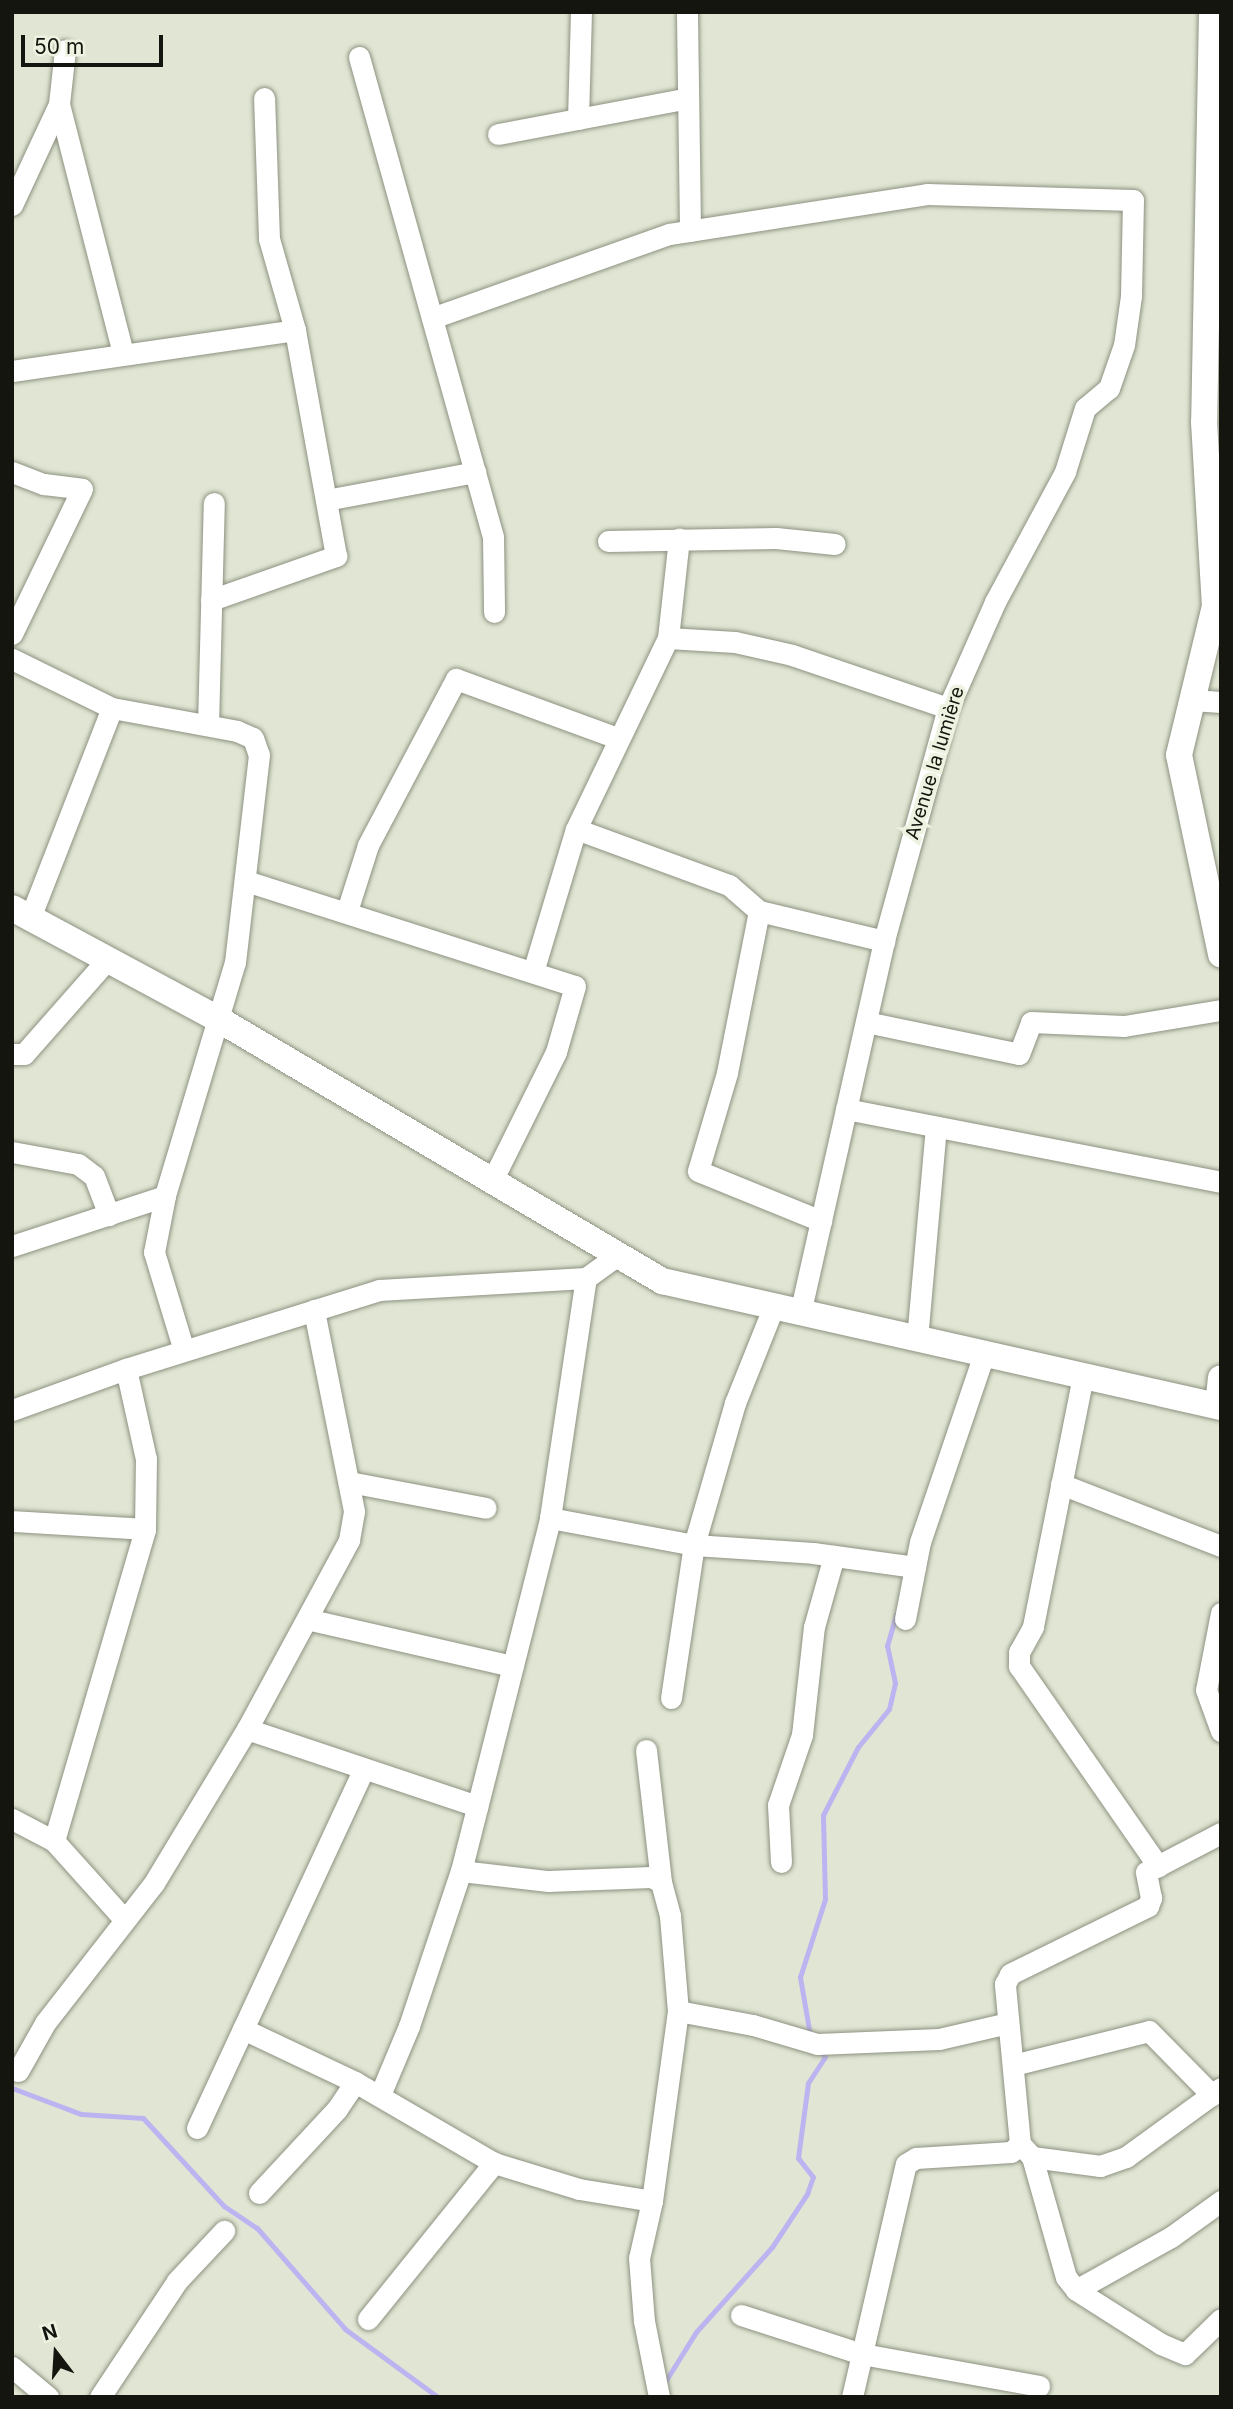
<!DOCTYPE html>
<meta charset="utf-8">
<style>
body{margin:0}
#map{position:relative;width:1233px;height:2409px;overflow:hidden;background:#e0e6d3;font-family:Inter,sans-serif}
div>[style]{position:absolute}
.stream>*{height:5px;margin:-2.5px;padding:0 2.5px;transform-origin:2.5px;border-radius:2.5px;background:#bcb4f1}
.roads{filter:drop-shadow(0 0 2px #8d9281) drop-shadow(0 0 2px #8d9281)}
.minor>*{height:21px;margin:-10.5px;padding:0 10.5px;transform-origin:10.5px;border-radius:10.5px;background:#fff}
.tertiary>*{height:26px;margin:-13px;padding:0 13px;transform-origin:13px;border-radius:13px;background:#fff}
span{translate:-50% -50%;white-space:nowrap;text-align:center;line-height:1.15;-webkit-text-stroke:7px #edf3e0;paint-order:stroke}
.street-label{font-size:19px;color:#13150e}
.frame{position:absolute;inset:0;border:14px solid #13150e;pointer-events:none}
.north{position:absolute;left:21px;top:2318px;width:70px;height:70px;-webkit-text-stroke:5px #edf3e0;paint-order:stroke;rotate:343deg;font-size:19px;font-weight:700;line-height:28px;text-align:center;color:#13150e}
.north::after{content:'';display:block;margin:auto;width:24px;height:32px;background:#13150e;clip-path:polygon(50% 0,100% 100%,50% 72%,0 100%)}
.scale{position:absolute;left:21px;top:35px;width:142px;height:32px;box-sizing:border-box;border:4px solid #13150e;border-top:0;padding-left:9px;font-size:21px;line-height:24px;white-space:nowrap;color:#13150e;-webkit-text-stroke:5px #edf3e0;paint-order:stroke}
</style>
<div id="map">
<div class="stream">
<i style="left:810px;top:2035px;width:59px;rotate:-99.8deg"></i>
<i style="left:800px;top:1977px;width:82px;rotate:-72.2deg"></i>
<i style="left:825px;top:1899px;width:84px;rotate:-91.4deg"></i>
<i style="left:823px;top:1815px;width:76px;rotate:-62.8deg"></i>
<i style="left:858px;top:1747px;width:49px;rotate:-50.8deg"></i>
<i style="left:889px;top:1709px;width:27px;rotate:-77deg"></i>
<i style="left:895px;top:1683px;width:38px;rotate:-102deg"></i>
<i style="left:887px;top:1646px;width:33px;rotate:-74deg"></i>
<i style="left:12px;top:2088px;width:74px;rotate:20.6deg"></i>
<i style="left:81px;top:2114px;width:62px;rotate:3.7deg"></i>
<i style="left:143px;top:2118px;width:120px;rotate:47.4deg"></i>
<i style="left:224px;top:2206px;width:40px;rotate:34deg"></i>
<i style="left:257px;top:2228px;width:134px;rotate:48.9deg"></i>
<i style="left:345px;top:2329px;width:115px;rotate:36.2deg"></i>
<i style="left:663px;top:2385px;width:62px;rotate:-58.1deg"></i>
<i style="left:696px;top:2332px;width:114px;rotate:-48.2deg"></i>
<i style="left:772px;top:2247px;width:64px;rotate:-56.6deg"></i>
<i style="left:807px;top:2194px;width:18px;rotate:-71deg"></i>
<i style="left:813px;top:2177px;width:24px;rotate:-128deg"></i>
<i style="left:798px;top:2158px;width:76px;rotate:-82.4deg"></i>
<i style="left:808px;top:2083px;width:31px;rotate:-57deg"></i>
<i style="left:825px;top:2057px;width:10px;rotate:-127deg"></i>
</div>
<div class="roads">
<div class="minor">
<i style="left:687px;top:14px;width:217px;rotate:89.2deg"></i>
<i style="left:359px;top:57px;width:497px;rotate:74.4deg"></i>
<i style="left:493px;top:536px;width:76px;rotate:89.2deg"></i>
<i style="left:59px;top:104px;width:257px;rotate:75.6deg"></i>
<i style="left:578px;top:119px;width:107px;rotate:-88.4deg"></i>
<i style="left:498px;top:134px;width:193px;rotate:-10.7deg"></i>
<i style="left:12px;top:205px;width:111px;rotate:-65deg"></i>
<i style="left:59px;top:104px;width:54px;rotate:-83.7deg"></i>
<i style="left:432px;top:318px;width:251px;rotate:-19.5deg"></i>
<i style="left:669px;top:234px;width:261px;rotate:-8.8deg"></i>
<i style="left:927px;top:194px;width:206px;rotate:1.7deg"></i>
<i style="left:1133px;top:200px;width:96px;rotate:91.2deg"></i>
<i style="left:1131px;top:296px;width:49px;rotate:98.1deg"></i>
<i style="left:1124px;top:345px;width:46px;rotate:109.2deg"></i>
<i style="left:1109px;top:388px;width:31px;rotate:140deg"></i>
<i style="left:1085px;top:408px;width:67px;rotate:107.4deg"></i>
<i style="left:1065px;top:472px;width:148px;rotate:118.3deg"></i>
<i style="left:995px;top:602px;width:116px;rotate:113.9deg"></i>
<i style="left:948px;top:708px;width:242px;rotate:105.4deg"></i>
<i style="left:884px;top:941px;width:381px;rotate:102.7deg"></i>
<i style="left:12px;top:371px;width:286px;rotate:-8.2deg"></i>
<i style="left:12px;top:472px;width:34px;rotate:21deg"></i>
<i style="left:44px;top:484px;width:38px;rotate:7deg"></i>
<i style="left:82px;top:489px;width:161px;rotate:115.8deg"></i>
<i style="left:326px;top:500px;width:152px;rotate:-10.6deg"></i>
<i style="left:608px;top:541px;width:168px;rotate:-1deg"></i>
<i style="left:776px;top:538px;width:59px;rotate:5.8deg"></i>
<i style="left:211px;top:600px;width:133px;rotate:-19.4deg"></i>
<i style="left:336px;top:556px;width:230px;rotate:-100.3deg"></i>
<i style="left:295px;top:330px;width:95px;rotate:-105.9deg"></i>
<i style="left:269px;top:239px;width:141px;rotate:-92deg"></i>
<i style="left:668px;top:638px;width:67px;rotate:3.4deg"></i>
<i style="left:735px;top:642px;width:58px;rotate:12.8deg"></i>
<i style="left:792px;top:655px;width:165px;rotate:18.8deg"></i>
<i style="left:12px;top:659px;width:111px;rotate:26.1deg"></i>
<i style="left:112px;top:708px;width:127px;rotate:10.4deg"></i>
<i style="left:237px;top:731px;width:17px;rotate:24deg"></i>
<i style="left:253px;top:738px;width:18px;rotate:71deg"></i>
<i style="left:259px;top:755px;width:208px;rotate:96.6deg"></i>
<i style="left:235px;top:962px;width:244px;rotate:106.7deg"></i>
<i style="left:165px;top:1196px;width:57px;rotate:101.1deg"></i>
<i style="left:154px;top:1252px;width:103px;rotate:73.1deg"></i>
<i style="left:1192px;top:700px;width:29px;rotate:4deg"></i>
<i style="left:208px;top:725px;width:222px;rotate:-88.5deg"></i>
<i style="left:576px;top:829px;width:163px;rotate:20.1deg"></i>
<i style="left:729px;top:885px;width:40px;rotate:41deg"></i>
<i style="left:759px;top:911px;width:129px;rotate:13.5deg"></i>
<i style="left:246px;top:881px;width:345px;rotate:17.7deg"></i>
<i style="left:575px;top:986px;width:69px;rotate:106.1deg"></i>
<i style="left:556px;top:1052px;width:142px;rotate:116.4deg"></i>
<i style="left:347px;top:911px;width:69px;rotate:-72.3deg"></i>
<i style="left:368px;top:845px;width:188px;rotate:-62.1deg"></i>
<i style="left:456px;top:679px;width:171px;rotate:20.1deg"></i>
<i style="left:759px;top:911px;width:165px;rotate:101.2deg"></i>
<i style="left:727px;top:1073px;width:102px;rotate:106.5deg"></i>
<i style="left:698px;top:1171px;width:133px;rotate:22.1deg"></i>
<i style="left:30px;top:918px;width:225px;rotate:-68.7deg"></i>
<i style="left:533px;top:972px;width:149px;rotate:-73.3deg"></i>
<i style="left:576px;top:829px;width:212px;rotate:-64.3deg"></i>
<i style="left:668px;top:638px;width:100px;rotate:-83.7deg"></i>
<i style="left:866px;top:1022px;width:156px;rotate:11.8deg"></i>
<i style="left:1019px;top:1054px;width:34px;rotate:-69deg"></i>
<i style="left:1031px;top:1022px;width:93px;rotate:2.5deg"></i>
<i style="left:1124px;top:1026px;width:98px;rotate:-9.4deg"></i>
<i style="left:12px;top:1054px;width:12px"></i>
<i style="left:24px;top:1054px;width:125px;rotate:-48.6deg"></i>
<i style="left:846px;top:1109px;width:382px;rotate:11deg"></i>
<i style="left:12px;top:1152px;width:67px;rotate:10.3deg"></i>
<i style="left:78px;top:1164px;width:20px;rotate:37deg"></i>
<i style="left:94px;top:1176px;width:42px;rotate:69deg"></i>
<i style="left:12px;top:1246px;width:161px;rotate:-18.1deg"></i>
<i style="left:917px;top:1339px;width:213px;rotate:-84.9deg"></i>
<i style="left:1083px;top:1376px;width:256px;rotate:101.3deg"></i>
<i style="left:1033px;top:1627px;width:29px;rotate:119deg"></i>
<i style="left:1019px;top:1652px;width:14px;rotate:90deg"></i>
<i style="left:1019px;top:1666px;width:244px;rotate:55.2deg"></i>
<i style="left:12px;top:1410px;width:121px;rotate:-19.8deg"></i>
<i style="left:126px;top:1369px;width:265px;rotate:-17.3deg"></i>
<i style="left:379px;top:1290px;width:207px;rotate:-3.3deg"></i>
<i style="left:586px;top:1278px;width:41px;rotate:-36deg"></i>
<i style="left:349px;top:1482px;width:139px;rotate:10.7deg"></i>
<i style="left:1061px;top:1484px;width:172px;rotate:21.2deg"></i>
<i style="left:550px;top:1518px;width:147px;rotate:10.6deg"></i>
<i style="left:694px;top:1545px;width:119px;rotate:3.8deg"></i>
<i style="left:813px;top:1553px;width:103px;rotate:7.8deg"></i>
<i style="left:12px;top:1521px;width:133px;rotate:3.4deg"></i>
<i style="left:1221px;top:1613px;width:78px;rotate:101deg"></i>
<i style="left:1206px;top:1690px;width:44px;rotate:69.9deg"></i>
<i style="left:307px;top:1619px;width:211px;rotate:12.9deg"></i>
<i style="left:905px;top:1619px;width:78px;rotate:-79deg"></i>
<i style="left:920px;top:1542px;width:199px;rotate:-71.2deg"></i>
<i style="left:671px;top:1698px;width:155px;rotate:-81.5deg"></i>
<i style="left:694px;top:1545px;width:148px;rotate:-73.9deg"></i>
<i style="left:735px;top:1403px;width:102px;rotate:-68.2deg"></i>
<i style="left:247px;top:1729px;width:243px;rotate:18.5deg"></i>
<i style="left:646px;top:1750px;width:133px;rotate:83.5deg"></i>
<i style="left:12px;top:1819px;width:47px;rotate:27.6deg"></i>
<i style="left:54px;top:1841px;width:106px;rotate:48.1deg"></i>
<i style="left:54px;top:1841px;width:325px;rotate:-73.7deg"></i>
<i style="left:145px;top:1529px;width:70px;rotate:-89.2deg"></i>
<i style="left:146px;top:1459px;width:92px;rotate:-102.5deg"></i>
<i style="left:781px;top:1862px;width:57px;rotate:-93deg"></i>
<i style="left:778px;top:1805px;width:74px;rotate:-71.1deg"></i>
<i style="left:802px;top:1735px;width:109px;rotate:-83.7deg"></i>
<i style="left:814px;top:1627px;width:74px;rotate:-74.3deg"></i>
<i style="left:461px;top:1871px;width:88px;rotate:6.6deg"></i>
<i style="left:548px;top:1881px;width:103px;rotate:-2.2deg"></i>
<i style="left:651px;top:1877px;width:11px;rotate:27deg"></i>
<i style="left:661px;top:1882px;width:35px;rotate:75deg"></i>
<i style="left:670px;top:1916px;width:95px;rotate:85.2deg"></i>
<i style="left:678px;top:2011px;width:192px;rotate:97.8deg"></i>
<i style="left:652px;top:2201px;width:58px;rotate:102.8deg"></i>
<i style="left:639px;top:2258px;width:63px;rotate:85.5deg"></i>
<i style="left:644px;top:2321px;width:77px;rotate:78.8deg"></i>
<i style="left:678px;top:2011px;width:76px;rotate:10.6deg"></i>
<i style="left:753px;top:2025px;width:67px;rotate:16.5deg"></i>
<i style="left:817px;top:2044px;width:122px;rotate:-2.3deg"></i>
<i style="left:939px;top:2039px;width:71px;rotate:-13.1deg"></i>
<i style="left:243px;top:2029px;width:124px;rotate:25.3deg"></i>
<i style="left:355px;top:2082px;width:161px;rotate:30.2deg"></i>
<i style="left:494px;top:2163px;width:89px;rotate:17deg"></i>
<i style="left:579px;top:2189px;width:74px;rotate:9.3deg"></i>
<i style="left:1013px;top:2065px;width:140px;rotate:-14deg"></i>
<i style="left:1149px;top:2031px;width:90px;rotate:45.5deg"></i>
<i style="left:18px;top:2071px;width:55px;rotate:-60.6deg"></i>
<i style="left:45px;top:2023px;width:177px;rotate:-52.1deg"></i>
<i style="left:154px;top:1883px;width:180px;rotate:-58.9deg"></i>
<i style="left:247px;top:1729px;width:215px;rotate:-61.6deg"></i>
<i style="left:349px;top:1540px;width:29px;rotate:-80deg"></i>
<i style="left:354px;top:1511px;width:205px;rotate:-101.3deg"></i>
<i style="left:380px;top:2095px;width:75px;rotate:-67.2deg"></i>
<i style="left:409px;top:2026px;width:163px;rotate:-71.5deg"></i>
<i style="left:461px;top:1871px;width:364px;rotate:-75.8deg"></i>
<i style="left:550px;top:1518px;width:243px;rotate:-81.5deg"></i>
<i style="left:197px;top:2128px;width:396px;rotate:-65.1deg"></i>
<i style="left:1020px;top:2144px;width:18px;rotate:47deg"></i>
<i style="left:1032px;top:2157px;width:125px;rotate:74.2deg"></i>
<i style="left:1066px;top:2277px;width:16px;rotate:52deg"></i>
<i style="left:1076px;top:2290px;width:101px;rotate:32.4deg"></i>
<i style="left:1161px;top:2344px;width:26px;rotate:23deg"></i>
<i style="left:1185px;top:2354px;width:50px;rotate:-44.2deg"></i>
<i style="left:1032px;top:2157px;width:69px;rotate:7.5deg"></i>
<i style="left:1100px;top:2166px;width:28px;rotate:-19deg"></i>
<i style="left:1126px;top:2157px;width:117px;rotate:-36deg"></i>
<i style="left:259px;top:2193px;width:115px;rotate:-47.1deg"></i>
<i style="left:337px;top:2109px;width:32px;rotate:-56deg"></i>
<i style="left:1076px;top:2290px;width:109px;rotate:-29.2deg"></i>
<i style="left:1171px;top:2237px;width:62px;rotate:-35.8deg"></i>
<i style="left:741px;top:2315px;width:127px;rotate:17.9deg"></i>
<i style="left:862px;top:2354px;width:180px;rotate:10.2deg"></i>
<i style="left:368px;top:2319px;width:201px;rotate:-51.1deg"></i>
<i style="left:12px;top:2367px;width:47px;rotate:39.8deg"></i>
<i style="left:100px;top:2397px;width:139px;rotate:-56.4deg"></i>
<i style="left:177px;top:2281px;width:69px;rotate:-46.8deg"></i>
<i style="left:852px;top:2397px;width:239px;rotate:-77deg"></i>
<i style="left:906px;top:2164px;width:12px;rotate:-31deg"></i>
<i style="left:916px;top:2158px;width:95px;rotate:-3.6deg"></i>
<i style="left:1011px;top:2152px;width:12px;rotate:-42deg"></i>
<i style="left:1020px;top:2144px;width:161px;rotate:-95.4deg"></i>
<i style="left:1005px;top:1984px;width:11px;rotate:-63deg"></i>
<i style="left:1010px;top:1974px;width:154px;rotate:-26.2deg"></i>
<i style="left:1148px;top:1906px;width:9px;rotate:-69deg"></i>
<i style="left:1151px;top:1898px;width:26px;rotate:-101deg"></i>
<i style="left:1146px;top:1872px;width:85px;rotate:-27.5deg"></i>
</div>
<div class="tertiary">
<i style="left:1212px;top:12px;width:410px;rotate:91.1deg"></i>
<i style="left:1204px;top:422px;width:184px;rotate:86.6deg"></i>
<i style="left:1215px;top:606px;width:153px;rotate:103.6deg"></i>
<i style="left:1179px;top:755px;width:204px;rotate:78.1deg"></i>
<i style="left:12px;top:908px;width:234px;rotate:28.3deg"></i>
<i style="left:218px;top:1019px;width:516px;rotate:30.54deg"></i>
<i style="left:662px;top:1281px;width:573px;rotate:12.7deg"></i>
<i style="left:1218px;top:1406px;width:28px;rotate:-84deg"></i>
</div>
</div>
<div class="street-label">
<span style="left:935px;top:763px;rotate:-73deg">Avenue la lumière</span>
</div>
<div class="frame"></div>
<div class="north">N</div>
<div class="scale">50 m</div>
</div>
